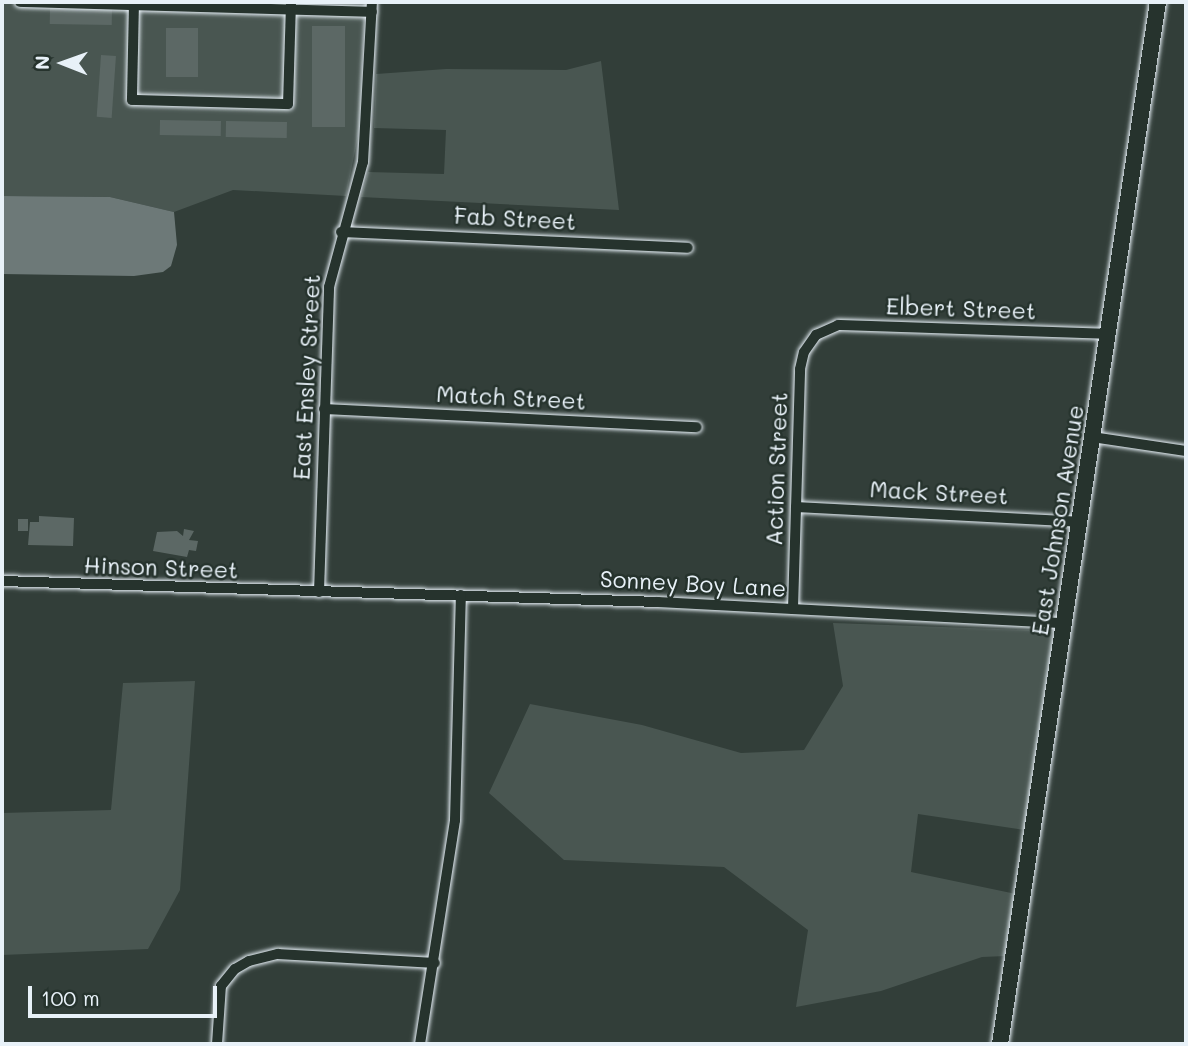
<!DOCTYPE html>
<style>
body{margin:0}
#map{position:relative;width:1188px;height:1046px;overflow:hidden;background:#323e39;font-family:Mali,sans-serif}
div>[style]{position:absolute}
.green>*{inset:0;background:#495651}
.water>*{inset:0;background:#6d7978}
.building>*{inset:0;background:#5c6865;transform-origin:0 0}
.roads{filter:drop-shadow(0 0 2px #e8f1f8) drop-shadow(0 0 2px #e8f1f8)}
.minor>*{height:10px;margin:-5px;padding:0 5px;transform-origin:5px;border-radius:5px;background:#26332d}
.secondary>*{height:16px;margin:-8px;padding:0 8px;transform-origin:8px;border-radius:8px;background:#26332d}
span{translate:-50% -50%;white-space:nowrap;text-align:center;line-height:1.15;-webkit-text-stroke:5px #26332d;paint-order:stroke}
.street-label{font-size:23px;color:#e8f1f8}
.frame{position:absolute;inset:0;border:4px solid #e8f1f8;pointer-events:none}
.north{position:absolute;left:28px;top:28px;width:70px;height:70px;-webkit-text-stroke:5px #26332d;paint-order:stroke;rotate:271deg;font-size:19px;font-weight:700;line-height:28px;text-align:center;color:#e8f1f8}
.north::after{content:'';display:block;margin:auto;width:24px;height:32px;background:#e8f1f8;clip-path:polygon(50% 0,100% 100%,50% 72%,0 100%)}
.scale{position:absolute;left:28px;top:986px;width:189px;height:32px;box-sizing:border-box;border:4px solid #e8f1f8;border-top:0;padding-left:9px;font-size:21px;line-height:24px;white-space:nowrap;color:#e8f1f8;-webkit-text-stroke:5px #26332d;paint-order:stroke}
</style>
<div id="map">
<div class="green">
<i style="clip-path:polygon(2px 2px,365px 2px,359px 131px,346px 196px,233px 190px,174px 212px,110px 197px,2px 196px)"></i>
<i style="clip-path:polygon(601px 61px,619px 210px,361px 197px,368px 172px,444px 174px,446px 130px,374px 128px,376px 74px,446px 69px,566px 70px)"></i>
<i style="clip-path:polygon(833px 623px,1056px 631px,1025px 830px,918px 814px,911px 872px,1016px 894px,1006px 956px,982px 957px,881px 991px,796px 1007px,808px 930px,724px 867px,564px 860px,489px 793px,530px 704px,642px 725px,741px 753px,804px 750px,843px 686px)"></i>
<i style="clip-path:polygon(195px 681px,180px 890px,148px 949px,2px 955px,2px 813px,111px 810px,123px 683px)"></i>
</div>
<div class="water">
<i style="clip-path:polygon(2px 196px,110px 197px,174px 212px,177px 245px,171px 266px,163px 272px,134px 276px,2px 274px)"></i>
</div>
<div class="building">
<i style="left:50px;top:8px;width:62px;height:16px;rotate:1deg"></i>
<i style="left:312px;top:26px;width:33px;height:101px"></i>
<i style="left:166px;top:28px;width:32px;height:49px"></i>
<i style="left:101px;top:55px;width:15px;height:62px;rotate:4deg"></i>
<i style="left:160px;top:120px;width:61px;height:15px;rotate:1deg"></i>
<i style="left:226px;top:121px;width:61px;height:16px;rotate:1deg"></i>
<i style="clip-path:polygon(39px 516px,74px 518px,73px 546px,28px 545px,30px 522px,39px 522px)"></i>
<i style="left:18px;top:519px;width:10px;height:12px"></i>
<i style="clip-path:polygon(184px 529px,194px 531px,189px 540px,198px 541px,196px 551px,189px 550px,187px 557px,153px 551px,157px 532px,177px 531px,183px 536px)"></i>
</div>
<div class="roads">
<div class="minor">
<i style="left:20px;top:2px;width:352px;rotate:1.6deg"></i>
<i style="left:134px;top:2px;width:98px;rotate:91.2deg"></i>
<i style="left:132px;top:100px;width:156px;rotate:1.5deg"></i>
<i style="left:288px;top:104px;width:102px;rotate:-88.3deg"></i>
<i style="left:341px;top:232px;width:347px;rotate:2.6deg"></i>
<i style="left:324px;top:409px;width:373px;rotate:2.8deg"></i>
<i style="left:1092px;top:437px;width:95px;rotate:8.5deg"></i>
<i style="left:796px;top:507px;width:283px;rotate:3deg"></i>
<i style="left:2px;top:581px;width:656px;rotate:1.83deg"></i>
<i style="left:658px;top:602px;width:407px;rotate:3deg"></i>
<i style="left:319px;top:592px;width:305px;rotate:-88.1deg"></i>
<i style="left:329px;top:287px;width:130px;rotate:-74.8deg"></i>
<i style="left:363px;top:162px;width:160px;rotate:-86.8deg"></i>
<i style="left:793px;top:609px;width:240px;rotate:-88.3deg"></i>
<i style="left:800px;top:369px;width:17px;rotate:-77deg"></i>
<i style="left:804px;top:352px;width:21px;rotate:-55deg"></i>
<i style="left:816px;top:335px;width:24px;rotate:-24deg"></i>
<i style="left:838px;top:325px;width:270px;rotate:1.9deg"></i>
<i style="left:217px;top:1044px;width:58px;rotate:-86.1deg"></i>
<i style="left:221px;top:986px;width:22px;rotate:-51deg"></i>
<i style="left:235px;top:969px;width:16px;rotate:-30deg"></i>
<i style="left:249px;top:961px;width:30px;rotate:-14deg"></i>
<i style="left:278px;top:954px;width:157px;rotate:3.3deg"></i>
<i style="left:420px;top:1044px;width:227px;rotate:-81.1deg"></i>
<i style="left:455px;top:820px;width:225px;rotate:-88.5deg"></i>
</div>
<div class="secondary">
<i style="left:1000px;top:1044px;width:1054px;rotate:-81.38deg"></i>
</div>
</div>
<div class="street-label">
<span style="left:515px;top:218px;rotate:3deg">Fab Street</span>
<span style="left:961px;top:308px;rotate:2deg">Elbert Street</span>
<span style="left:306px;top:377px;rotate:-87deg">East Ensley Street</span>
<span style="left:511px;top:397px;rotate:3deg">Match Street</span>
<span style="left:776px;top:469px;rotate:-88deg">Action Street</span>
<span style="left:939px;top:492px;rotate:3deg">Mack Street</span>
<span style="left:1057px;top:520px;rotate:-81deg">East Johnson Avenue</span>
<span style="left:161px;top:567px;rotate:2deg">Hinson Street</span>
<span style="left:693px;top:583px;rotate:3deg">Sonney Boy Lane</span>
</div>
<div class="frame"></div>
<div class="north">N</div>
<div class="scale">100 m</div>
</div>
